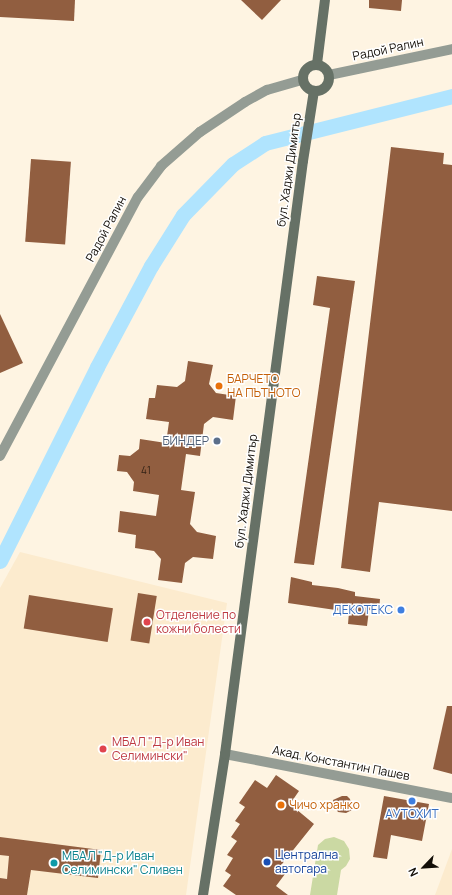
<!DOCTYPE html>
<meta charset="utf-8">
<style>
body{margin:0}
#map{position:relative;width:452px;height:895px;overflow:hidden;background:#fef4e2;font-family:Manrope,sans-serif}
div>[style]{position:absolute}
.built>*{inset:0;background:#fcebce}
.green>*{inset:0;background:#cbd9a3}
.canal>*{height:15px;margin:-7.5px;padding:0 7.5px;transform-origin:7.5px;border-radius:7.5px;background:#b0e4fe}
.building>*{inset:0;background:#915e40;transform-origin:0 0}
.street>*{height:10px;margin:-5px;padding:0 5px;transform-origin:5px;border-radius:5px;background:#949c94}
.secondary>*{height:10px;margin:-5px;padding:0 5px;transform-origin:5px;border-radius:5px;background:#667166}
.secondary>.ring{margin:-5px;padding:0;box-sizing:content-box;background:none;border:10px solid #667166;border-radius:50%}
.dots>*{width:11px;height:11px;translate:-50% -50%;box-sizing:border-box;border:2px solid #fff;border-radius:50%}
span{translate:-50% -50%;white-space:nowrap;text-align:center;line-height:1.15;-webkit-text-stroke:3px #fff;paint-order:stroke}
.number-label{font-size:10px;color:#322215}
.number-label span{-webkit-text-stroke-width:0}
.street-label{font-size:12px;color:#130e07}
.food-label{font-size:12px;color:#c56008}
.left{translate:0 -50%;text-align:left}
.service-label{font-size:12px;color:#4e5e75}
.right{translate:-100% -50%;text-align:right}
.shop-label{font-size:12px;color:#366cbe}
.health-label{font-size:12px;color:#be3a42}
.transit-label{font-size:12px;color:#164399}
.culture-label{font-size:12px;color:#0d838f}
.north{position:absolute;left:404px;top:847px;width:40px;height:40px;-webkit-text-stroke:3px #fff;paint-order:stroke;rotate:245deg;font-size:11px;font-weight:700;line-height:16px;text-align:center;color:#130e07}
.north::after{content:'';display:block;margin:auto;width:14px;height:18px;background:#130e07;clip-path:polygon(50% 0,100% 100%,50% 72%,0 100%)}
</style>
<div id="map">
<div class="built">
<i style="clip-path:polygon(20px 552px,227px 603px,186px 895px,0 895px,0 588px)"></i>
<i style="clip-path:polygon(452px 849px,452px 895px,435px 895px)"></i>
</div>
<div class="green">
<i style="clip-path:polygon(334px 837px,344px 841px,349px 849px,350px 859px,346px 866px,341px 870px,337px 895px,310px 895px,318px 845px,325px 839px)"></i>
</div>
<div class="canal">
<i style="left:0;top:561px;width:217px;rotate:-63.4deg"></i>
<i style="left:97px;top:367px;width:115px;rotate:-61.9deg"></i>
<i style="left:151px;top:266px;width:60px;rotate:-57.9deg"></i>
<i style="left:183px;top:215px;width:71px;rotate:-45.6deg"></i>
<i style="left:233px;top:164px;width:38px;rotate:-33deg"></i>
<i style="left:265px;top:143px;width:193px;rotate:-14.1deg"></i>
</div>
<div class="building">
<i style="clip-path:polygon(0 0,75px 0,74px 21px,0 17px)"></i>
<i style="clip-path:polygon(241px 0,281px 0,262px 20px)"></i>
<i style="clip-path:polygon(369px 0,402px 0,401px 11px,369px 8px)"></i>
<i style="clip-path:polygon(391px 147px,444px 153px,443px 164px,452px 165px,452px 511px,379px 502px,370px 572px,341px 568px)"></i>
<i style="left:31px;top:159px;width:40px;height:83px;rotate:4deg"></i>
<i style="clip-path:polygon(317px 276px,355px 281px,314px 565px,294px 563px,330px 308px,313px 305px)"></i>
<i style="clip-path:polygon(0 314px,23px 363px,0 373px)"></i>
<i style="clip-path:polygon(188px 361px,213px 365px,209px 384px,216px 393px,236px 396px,233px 420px,213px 417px,204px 424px,200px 456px,186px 454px,181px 490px,195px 492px,190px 524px,197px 532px,216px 536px,213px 559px,193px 557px,185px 563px,182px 583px,158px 580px,161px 559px,154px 551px,135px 548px,136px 535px,118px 532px,120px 511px,156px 516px,159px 495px,133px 491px,134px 482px,127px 472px,117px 471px,119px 455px,130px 456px,139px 449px,140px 439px,166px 443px,169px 422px,146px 419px,149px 398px,155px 398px,157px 385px,177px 387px,185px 381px)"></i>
<i style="clip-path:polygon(291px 577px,312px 582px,312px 585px,338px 588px,355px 592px,355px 596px,380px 599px,379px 612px,369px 610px,367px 626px,348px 624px,349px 612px,288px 603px)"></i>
<i style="left:138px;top:593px;width:19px;height:48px;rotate:9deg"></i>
<i style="left:29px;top:595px;width:85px;height:34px;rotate:9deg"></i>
<i style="clip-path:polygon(447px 706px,452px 706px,452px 774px,433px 769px)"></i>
<i style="clip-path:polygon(276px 775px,299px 791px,290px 804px,314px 824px,278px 869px,285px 874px,276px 886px,288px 895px,236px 895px,223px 886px,231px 875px,225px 871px,233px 858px,227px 855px,237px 841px,231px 837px,240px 824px,235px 821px,245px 807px,239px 803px,255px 780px,267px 788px)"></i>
<i style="clip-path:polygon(342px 796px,347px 796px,350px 799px,352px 810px,346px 813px,338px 812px,334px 806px,333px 800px)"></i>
<i style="clip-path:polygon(384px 796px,429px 804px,422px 841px,391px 835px,387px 859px,373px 857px)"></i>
<i style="clip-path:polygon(0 837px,101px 850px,98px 878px,31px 870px,27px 895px,0 895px,0 878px,7px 879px,9px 856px,0 855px)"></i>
</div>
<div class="street">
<i style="left:329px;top:75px;width:126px;rotate:-11.9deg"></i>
<i style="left:0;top:456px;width:293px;rotate:-62deg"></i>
<i style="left:138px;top:197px;width:39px;rotate:-53deg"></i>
<i style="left:161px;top:166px;width:52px;rotate:-41.1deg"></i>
<i style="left:200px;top:132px;width:54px;rotate:-33.7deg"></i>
<i style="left:245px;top:102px;width:25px;rotate:-29deg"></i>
<i style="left:267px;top:90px;width:37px;rotate:-16deg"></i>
<i style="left:225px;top:754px;width:231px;rotate:11deg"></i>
</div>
<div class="secondary">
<i style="left:317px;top:64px;width:64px;rotate:-82.9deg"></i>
<i class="ring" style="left:303px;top:65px;width:16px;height:16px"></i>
<i style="left:203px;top:895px;width:143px;rotate:-81.1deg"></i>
<i style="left:225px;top:754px;width:598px;rotate:-82.51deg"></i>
<i style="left:303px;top:161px;width:71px;rotate:-81.1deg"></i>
</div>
<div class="dots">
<i style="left:219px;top:386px;background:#e8710a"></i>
<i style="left:217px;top:441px;background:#5c6f8a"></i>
<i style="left:401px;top:610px;background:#3f7fe0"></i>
<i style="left:147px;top:622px;background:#e0444e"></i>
<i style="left:103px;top:749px;background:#e0444e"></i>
<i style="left:412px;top:801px;background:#3f7fe0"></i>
<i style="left:281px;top:805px;background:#e8710a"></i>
<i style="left:267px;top:862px;background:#1a4fb4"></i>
<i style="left:54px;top:863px;background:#0f9aa8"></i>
</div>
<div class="number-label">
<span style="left:146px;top:471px">41</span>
</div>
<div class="street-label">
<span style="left:388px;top:49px;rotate:-12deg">Радой Ралин</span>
<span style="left:289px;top:170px;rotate:-82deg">бул. Хаджи Димитър</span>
<span style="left:106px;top:229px;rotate:-62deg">Радой Ралин</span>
<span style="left:246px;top:491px;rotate:-83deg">бул. Хаджи Димитър</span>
<span style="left:341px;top:763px;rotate:11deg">Акад. Константин Пашев</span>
</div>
<div class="food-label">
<span class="left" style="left:227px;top:386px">БАРЧЕТО<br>НА ПЪТНОТО</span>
<span class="left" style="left:289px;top:805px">Чичо хранко</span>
</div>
<div class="service-label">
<span class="right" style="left:209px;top:441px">БИНДЕР</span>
</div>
<div class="shop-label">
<span class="right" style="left:393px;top:610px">ДЕКОТЕКС</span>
<span style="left:412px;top:814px">АУТОХИТ</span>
</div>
<div class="health-label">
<span class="left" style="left:156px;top:622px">Отделение по<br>кожни болести</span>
<span class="left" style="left:112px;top:749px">МБАЛ "Д-р Иван<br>Селимински"</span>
</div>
<div class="transit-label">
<span class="left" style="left:275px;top:862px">Централна<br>автогара</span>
</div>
<div class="culture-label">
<span class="left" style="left:62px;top:863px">МБАЛ "Д-р Иван<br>Селимински" Сливен</span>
</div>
<div class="north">N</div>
</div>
